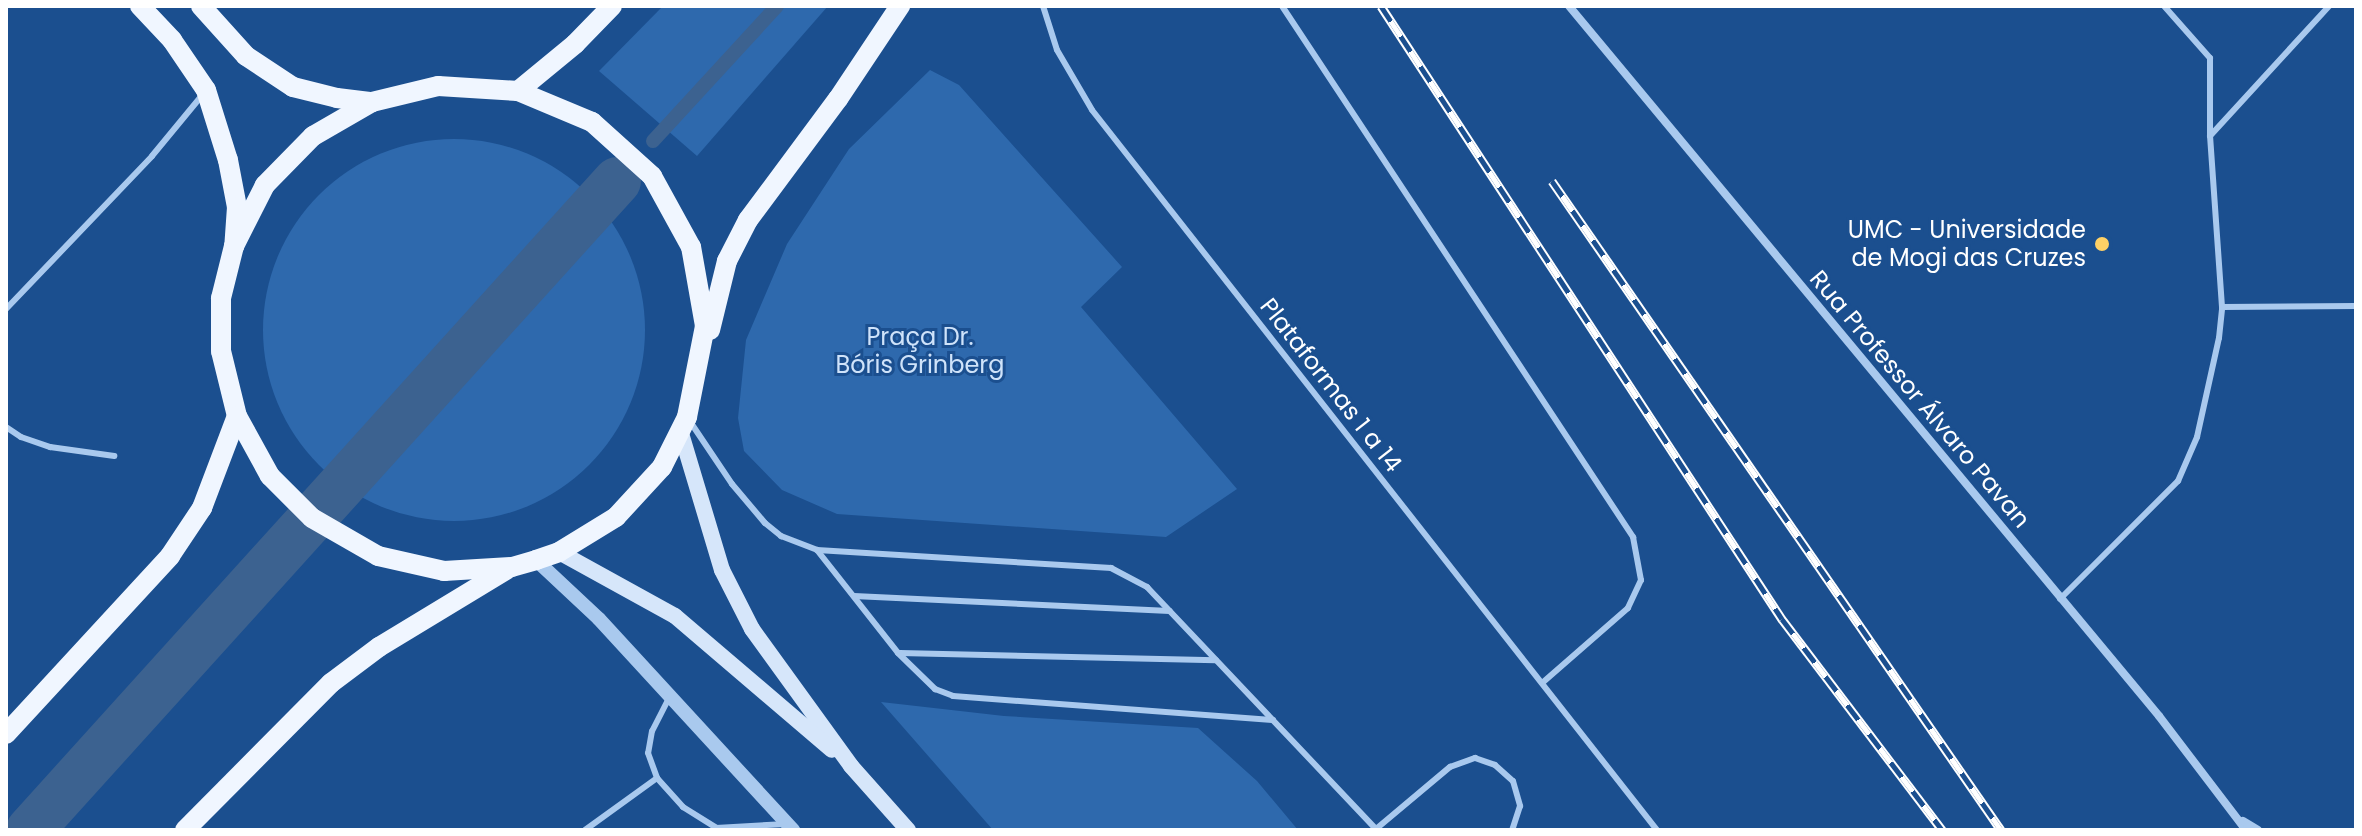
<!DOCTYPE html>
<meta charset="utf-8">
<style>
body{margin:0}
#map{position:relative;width:2362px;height:836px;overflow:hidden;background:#1b4f8f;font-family:Poppins,sans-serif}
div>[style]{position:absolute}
.green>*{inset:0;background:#2e69ad}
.round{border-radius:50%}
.stream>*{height:14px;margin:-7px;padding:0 7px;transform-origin:7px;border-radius:7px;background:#3c6290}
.canal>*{height:48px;margin:-24px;padding:0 24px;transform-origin:24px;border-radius:24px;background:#3c6290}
.service>*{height:6px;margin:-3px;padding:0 3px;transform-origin:3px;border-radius:3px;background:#a9c9ee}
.minor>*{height:8px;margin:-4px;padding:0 4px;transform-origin:4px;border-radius:4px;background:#a9c9ee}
.tertiary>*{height:14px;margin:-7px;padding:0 7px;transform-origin:7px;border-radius:7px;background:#a9c9ee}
.secondary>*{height:16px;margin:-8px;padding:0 8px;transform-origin:8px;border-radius:8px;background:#d6e6fa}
.primary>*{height:20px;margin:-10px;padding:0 10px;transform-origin:10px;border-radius:10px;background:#f0f6ff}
.rail>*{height:9px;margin-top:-4.5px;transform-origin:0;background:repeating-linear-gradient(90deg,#1b4f8f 0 18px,#fff 0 36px);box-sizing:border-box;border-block:2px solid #fff}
.dots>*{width:22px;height:22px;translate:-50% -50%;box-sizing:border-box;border:4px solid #1b4f8f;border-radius:50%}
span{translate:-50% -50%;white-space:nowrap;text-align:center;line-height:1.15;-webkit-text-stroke:6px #1b4f8f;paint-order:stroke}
.poi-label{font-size:24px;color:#fff}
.right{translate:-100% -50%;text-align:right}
.park-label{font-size:24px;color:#cfe3fa}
.street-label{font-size:24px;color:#fff}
.frame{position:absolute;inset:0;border:8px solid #fff;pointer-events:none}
</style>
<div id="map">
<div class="green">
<i style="clip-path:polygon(663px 6px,828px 6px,697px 156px,599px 71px)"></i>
<i style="clip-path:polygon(930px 70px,959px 85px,1122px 267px,1081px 307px,1237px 489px,1166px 537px,837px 514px,782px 490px,744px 451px,738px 418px,746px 340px,787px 244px,849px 149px)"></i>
<i class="round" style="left:263px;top:139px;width:382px;height:382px"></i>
<i style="clip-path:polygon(881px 702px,1004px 716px,1198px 728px,1257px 781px,1298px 830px,993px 830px)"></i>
</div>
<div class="stream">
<i style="left:653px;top:141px;width:183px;rotate:-47.4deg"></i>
</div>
<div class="canal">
<i style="left:30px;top:830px;width:875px;rotate:-47.87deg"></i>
</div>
<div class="service">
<i style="left:1043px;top:6px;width:46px;rotate:72.3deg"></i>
<i style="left:1057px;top:50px;width:69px;rotate:59.7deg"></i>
<i style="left:1092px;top:110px;width:915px;rotate:51.88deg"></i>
<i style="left:1282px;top:6px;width:637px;rotate:56.53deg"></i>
<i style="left:1633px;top:537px;width:44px;rotate:79.5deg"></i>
<i style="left:1641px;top:580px;width:31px;rotate:115deg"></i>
<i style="left:1628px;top:608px;width:114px;rotate:138.9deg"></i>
<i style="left:2210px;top:136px;width:176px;rotate:-47.5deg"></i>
<i style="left:2222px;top:307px;width:134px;rotate:-0.4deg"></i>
<i style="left:6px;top:309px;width:211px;rotate:-46.3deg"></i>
<i style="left:152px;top:156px;width:82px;rotate:-50.5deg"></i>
<i style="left:689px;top:420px;width:77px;rotate:56.1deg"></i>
<i style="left:732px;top:484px;width:51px;rotate:49.8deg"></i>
<i style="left:765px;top:523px;width:21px;rotate:39deg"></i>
<i style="left:781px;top:536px;width:39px;rotate:21deg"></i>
<i style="left:817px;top:550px;width:295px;rotate:3.5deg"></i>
<i style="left:1111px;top:568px;width:41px;rotate:27.8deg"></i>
<i style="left:1147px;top:587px;width:335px;rotate:46.6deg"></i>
<i style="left:6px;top:427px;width:18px;rotate:34deg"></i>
<i style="left:21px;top:437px;width:31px;rotate:19deg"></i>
<i style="left:50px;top:447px;width:65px;rotate:8deg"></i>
<i style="left:817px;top:550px;width:131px;rotate:51.8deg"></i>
<i style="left:898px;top:653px;width:52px;rotate:44.2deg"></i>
<i style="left:935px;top:689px;width:19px;rotate:21deg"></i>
<i style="left:953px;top:696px;width:321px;rotate:4.3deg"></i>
<i style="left:854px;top:596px;width:316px;rotate:2.7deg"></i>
<i style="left:2060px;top:599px;width:167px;rotate:-45deg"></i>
<i style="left:2178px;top:481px;width:48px;rotate:-66.6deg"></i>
<i style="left:2197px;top:437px;width:101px;rotate:-77.5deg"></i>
<i style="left:2219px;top:338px;width:31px;rotate:-84deg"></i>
<i style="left:2222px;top:307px;width:171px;rotate:-94deg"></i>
<i style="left:2210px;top:136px;width:78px;rotate:-90deg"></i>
<i style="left:2210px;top:58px;width:69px;rotate:-131.5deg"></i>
<i style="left:900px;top:653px;width:316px;rotate:1.3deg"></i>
<i style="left:670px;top:696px;width:39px;rotate:117deg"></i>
<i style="left:652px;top:731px;width:22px;rotate:100deg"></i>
<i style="left:648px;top:753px;width:27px;rotate:70deg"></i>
<i style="left:657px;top:778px;width:39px;rotate:48deg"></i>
<i style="left:683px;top:807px;width:39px;rotate:32deg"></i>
<i style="left:716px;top:828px;width:70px;rotate:-3.3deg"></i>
<i style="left:1376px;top:829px;width:97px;rotate:-40deg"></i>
<i style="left:1450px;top:767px;width:27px;rotate:-20deg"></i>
<i style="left:1475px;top:758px;width:21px;rotate:19deg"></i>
<i style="left:1495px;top:765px;width:24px;rotate:42deg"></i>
<i style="left:1513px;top:781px;width:26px;rotate:74deg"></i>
<i style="left:1520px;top:806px;width:25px;rotate:108deg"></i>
<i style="left:585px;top:830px;width:89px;rotate:-35.8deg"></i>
</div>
<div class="minor">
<i style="left:1569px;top:6px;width:923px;rotate:50.27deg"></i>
<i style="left:2159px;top:716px;width:143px;rotate:52.7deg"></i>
<i style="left:2243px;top:821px;width:17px;rotate:31deg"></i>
</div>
<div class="tertiary">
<i style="left:536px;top:560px;width:86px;rotate:43.1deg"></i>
<i style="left:599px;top:619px;width:287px;rotate:47.4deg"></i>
</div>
<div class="secondary">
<i style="left:680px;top:430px;width:146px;rotate:73.3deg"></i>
<i style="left:722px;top:570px;width:66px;rotate:63deg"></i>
<i style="left:752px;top:629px;width:169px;rotate:54.1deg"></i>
<i style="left:851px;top:766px;width:86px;rotate:48.3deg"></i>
<i style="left:559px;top:552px;width:132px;rotate:28.9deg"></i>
<i style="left:675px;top:616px;width:206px;rotate:40.5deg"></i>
</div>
<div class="primary">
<i style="left:140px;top:6px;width:47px;rotate:46.7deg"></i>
<i style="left:172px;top:40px;width:60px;rotate:55.8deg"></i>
<i style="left:206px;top:90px;width:73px;rotate:72.6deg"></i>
<i style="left:228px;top:160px;width:48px;rotate:79.2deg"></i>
<i style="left:237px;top:207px;width:39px;rotate:94deg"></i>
<i style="left:234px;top:246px;width:54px;rotate:104deg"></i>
<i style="left:221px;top:298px;width:53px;rotate:90deg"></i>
<i style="left:221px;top:351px;width:67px;rotate:76.2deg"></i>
<i style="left:237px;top:416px;width:68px;rotate:61.2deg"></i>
<i style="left:270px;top:476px;width:59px;rotate:45deg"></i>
<i style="left:312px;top:518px;width:76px;rotate:29.9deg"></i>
<i style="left:378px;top:556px;width:68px;rotate:12.8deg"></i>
<i style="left:444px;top:571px;width:68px;rotate:-3.4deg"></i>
<i style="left:512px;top:567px;width:25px;rotate:-16deg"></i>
<i style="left:536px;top:560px;width:24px;rotate:-19deg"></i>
<i style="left:559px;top:552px;width:67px;rotate:-31.6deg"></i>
<i style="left:616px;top:517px;width:68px;rotate:-47.4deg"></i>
<i style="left:662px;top:467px;width:56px;rotate:-63.4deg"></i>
<i style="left:687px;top:417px;width:93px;rotate:-78.8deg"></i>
<i style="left:705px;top:326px;width:80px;rotate:-100deg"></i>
<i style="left:691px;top:247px;width:81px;rotate:-118.8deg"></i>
<i style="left:652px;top:176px;width:81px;rotate:-138deg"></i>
<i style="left:592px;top:122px;width:80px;rotate:-157.3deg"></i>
<i style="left:518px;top:91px;width:80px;rotate:-176.4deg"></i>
<i style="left:438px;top:86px;width:68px;rotate:166.4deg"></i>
<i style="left:372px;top:102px;width:68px;rotate:150deg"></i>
<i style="left:313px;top:136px;width:69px;rotate:134.4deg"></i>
<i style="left:265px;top:185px;width:68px;rotate:116.9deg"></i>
<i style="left:201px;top:6px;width:67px;rotate:48deg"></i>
<i style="left:246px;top:56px;width:56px;rotate:33.4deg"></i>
<i style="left:293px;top:87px;width:45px;rotate:14deg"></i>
<i style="left:337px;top:98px;width:35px;rotate:7deg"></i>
<i style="left:518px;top:91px;width:74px;rotate:-39.5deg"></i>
<i style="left:575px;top:44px;width:53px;rotate:-45.8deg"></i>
<i style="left:710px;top:330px;width:71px;rotate:-76.2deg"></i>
<i style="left:727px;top:261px;width:46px;rotate:-62.9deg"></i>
<i style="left:748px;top:220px;width:151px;rotate:-53.4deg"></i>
<i style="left:838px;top:99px;width:112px;rotate:-56.3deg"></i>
<i style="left:6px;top:734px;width:242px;rotate:-47.3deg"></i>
<i style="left:170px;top:556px;width:58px;rotate:-56.3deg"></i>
<i style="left:202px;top:508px;width:98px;rotate:-69.2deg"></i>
<i style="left:185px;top:830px;width:207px;rotate:-45.2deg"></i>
<i style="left:331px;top:683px;width:60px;rotate:-36.9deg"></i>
<i style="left:379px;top:647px;width:149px;rotate:-31.2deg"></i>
</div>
<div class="rail">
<i style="left:1381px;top:6px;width:733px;rotate:56.81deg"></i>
<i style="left:1782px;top:619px;width:265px;rotate:52.8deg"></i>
<i style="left:1552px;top:181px;width:789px;rotate:55.32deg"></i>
</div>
<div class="dots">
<i style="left:2102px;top:244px;background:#ffd166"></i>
</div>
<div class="poi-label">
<span class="right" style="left:2086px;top:244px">UMC - Universidade<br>de Mogi das Cruzes</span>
</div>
<div class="park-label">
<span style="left:920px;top:351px">Praça Dr.<br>Bóris Grinberg</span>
</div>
<div class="street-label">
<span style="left:1331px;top:385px;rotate:52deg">Plataformas 1 a 14</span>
<span style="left:1920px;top:399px;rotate:50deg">Rua Professor Álvaro Pavan</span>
</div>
<div class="frame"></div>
</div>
